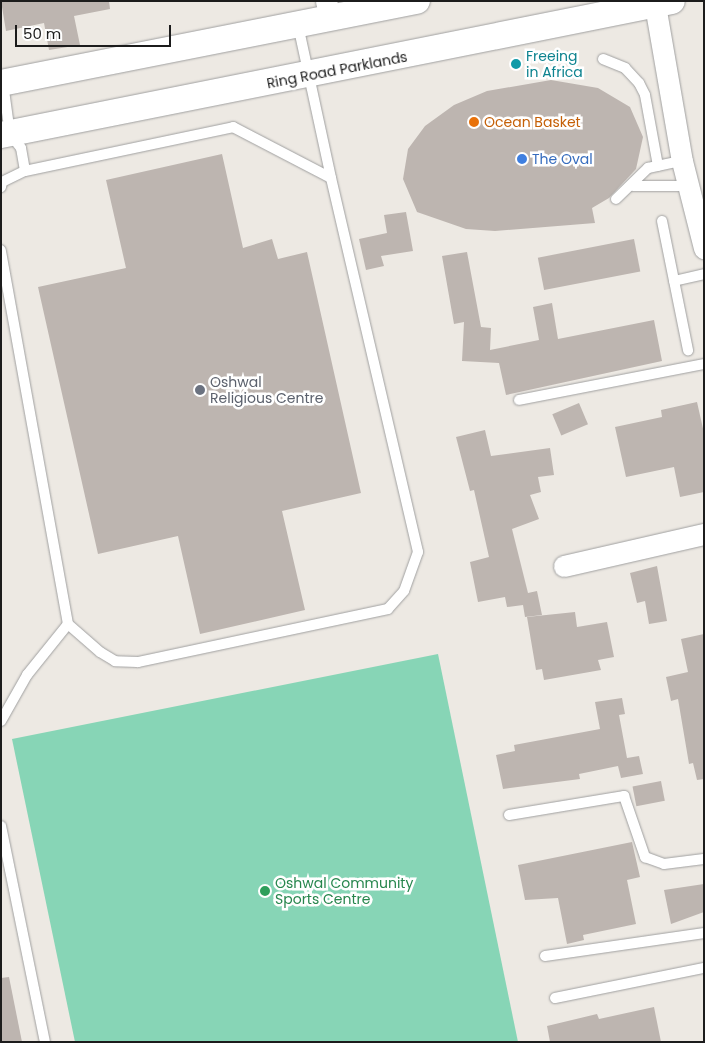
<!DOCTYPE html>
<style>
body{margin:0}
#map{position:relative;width:705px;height:1043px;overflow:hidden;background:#ede9e3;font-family:Poppins,sans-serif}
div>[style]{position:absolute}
.pitch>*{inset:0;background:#87d5b6}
.building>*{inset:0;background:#bdb5b0;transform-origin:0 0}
.roads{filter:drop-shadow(0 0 1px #a0a0a0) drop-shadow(0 0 1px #a0a0a0)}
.service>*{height:10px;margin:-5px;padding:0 5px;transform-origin:5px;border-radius:5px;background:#fff}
.minor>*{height:21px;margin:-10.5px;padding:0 10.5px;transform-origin:10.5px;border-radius:10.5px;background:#fff}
.tertiary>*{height:26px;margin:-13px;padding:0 13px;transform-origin:13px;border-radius:13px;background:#fff}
.dots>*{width:14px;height:14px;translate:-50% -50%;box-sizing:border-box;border:2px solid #fff;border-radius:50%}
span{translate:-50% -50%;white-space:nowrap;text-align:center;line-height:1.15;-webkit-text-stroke:5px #fff;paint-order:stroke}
.culture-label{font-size:14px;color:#0d838f}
.left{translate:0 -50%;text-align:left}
.street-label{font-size:14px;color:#1c1c1c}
.food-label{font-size:14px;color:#c56008}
.shop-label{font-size:14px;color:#366cbe}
.worship-label{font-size:14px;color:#5b616d}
.leisure-label{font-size:14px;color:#27864d}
.frame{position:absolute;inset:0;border:2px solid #1c1c1c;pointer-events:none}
.scale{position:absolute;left:15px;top:25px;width:156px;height:22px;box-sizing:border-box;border:2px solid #1c1c1c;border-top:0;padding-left:6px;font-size:15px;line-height:18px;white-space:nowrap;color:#1c1c1c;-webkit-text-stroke:4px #fff;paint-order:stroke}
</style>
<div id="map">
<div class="pitch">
<i style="clip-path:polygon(438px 654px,518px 1042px,75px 1042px,12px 739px)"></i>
</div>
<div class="building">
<i style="clip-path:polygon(1px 1px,109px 1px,110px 9px,74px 16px,80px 45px,49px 50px,44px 23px,6px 31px)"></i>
<i style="clip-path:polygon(551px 80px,598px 88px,630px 107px,643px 137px,636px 169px,609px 198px,592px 208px,595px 223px,495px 231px,466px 229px,417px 212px,403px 179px,408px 149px,425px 126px,454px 105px,487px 91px)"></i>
<i style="clip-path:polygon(222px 154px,243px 248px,272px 239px,278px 259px,307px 252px,361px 493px,282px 511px,305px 610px,200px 634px,178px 536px,98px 554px,38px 287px,126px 268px,106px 180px)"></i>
<i style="clip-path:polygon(406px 212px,413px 251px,381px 256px,384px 266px,366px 270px,359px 239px,387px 233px,384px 215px)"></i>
<i style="left:634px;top:239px;width:33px;height:98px;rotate:79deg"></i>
<i style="clip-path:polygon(467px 252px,481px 327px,491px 328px,490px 350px,539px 340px,533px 307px,552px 303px,558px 339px,654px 320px,662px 361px,506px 395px,499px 363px,462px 361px,464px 322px,454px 324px,442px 256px)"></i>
<i style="clip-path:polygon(697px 402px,704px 433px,704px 492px,680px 497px,674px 467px,626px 477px,615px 427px,662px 417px,661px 410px)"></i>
<i style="left:579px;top:403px;width:23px;height:29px;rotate:67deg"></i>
<i style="clip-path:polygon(485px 430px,491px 456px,550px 448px,554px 475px,538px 477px,541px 492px,530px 495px,539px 519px,512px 529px,528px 593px,537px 591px,542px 615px,525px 617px,523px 605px,507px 607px,505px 597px,478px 602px,470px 562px,489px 557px,474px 490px,470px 491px,456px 437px)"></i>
<i style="clip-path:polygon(657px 566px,667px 621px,649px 624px,645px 601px,637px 603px,630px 573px)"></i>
<i style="clip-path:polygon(575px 612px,577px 627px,607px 622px,614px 657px,598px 660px,601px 670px,544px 680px,542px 669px,536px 670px,527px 617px)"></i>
<i style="clip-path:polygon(704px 634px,704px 779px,697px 780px,693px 763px,689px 764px,678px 699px,671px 701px,666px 677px,688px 672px,681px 639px)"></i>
<i style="clip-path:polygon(622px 698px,625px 714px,619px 715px,627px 758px,639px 756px,643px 774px,621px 778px,618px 766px,579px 774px,580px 779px,503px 789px,496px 755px,515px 751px,514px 745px,600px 729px,595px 702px)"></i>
<i style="left:661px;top:781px;width:20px;height:29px;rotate:79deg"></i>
<i style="clip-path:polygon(632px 842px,640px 877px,627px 880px,636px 924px,583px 935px,584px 940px,567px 944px,558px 898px,525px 900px,518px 865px)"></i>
<i style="clip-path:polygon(704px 884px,704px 912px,671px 924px,664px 890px)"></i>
<i style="clip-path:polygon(9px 977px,22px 1042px,1px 1042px,1px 978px)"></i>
<i style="clip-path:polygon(654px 1007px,661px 1042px,550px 1042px,547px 1026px,597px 1014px,599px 1019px)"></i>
</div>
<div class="roads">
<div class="service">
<i style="left:298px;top:25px;width:157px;rotate:77.8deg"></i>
<i style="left:603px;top:59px;width:24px;rotate:22deg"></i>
<i style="left:625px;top:68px;width:21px;rotate:47deg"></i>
<i style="left:639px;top:83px;width:13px;rotate:63deg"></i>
<i style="left:645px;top:95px;width:72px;rotate:79.6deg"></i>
<i style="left:3px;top:83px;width:51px;rotate:82.2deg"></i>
<i style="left:10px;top:134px;width:18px;rotate:52deg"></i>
<i style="left:21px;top:148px;width:23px;rotate:80deg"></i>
<i style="left:633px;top:186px;width:56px"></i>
<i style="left:1px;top:187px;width:5px;rotate:-79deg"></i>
<i style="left:2px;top:182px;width:25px;rotate:-26deg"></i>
<i style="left:25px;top:171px;width:213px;rotate:-11.9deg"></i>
<i style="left:233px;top:127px;width:110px;rotate:27.5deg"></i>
<i style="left:331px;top:178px;width:384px;rotate:76.9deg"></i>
<i style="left:418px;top:552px;width:41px;rotate:109.7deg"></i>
<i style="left:404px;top:591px;width:24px;rotate:132deg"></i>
<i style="left:388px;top:609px;width:256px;rotate:168deg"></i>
<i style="left:138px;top:662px;width:23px;rotate:-178deg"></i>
<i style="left:115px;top:661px;width:17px;rotate:-149deg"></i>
<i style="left:100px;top:652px;width:43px;rotate:-138.8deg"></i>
<i style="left:68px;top:624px;width:380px;rotate:-100.2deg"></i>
<i style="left:616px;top:199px;width:45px;rotate:-44.1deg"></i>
<i style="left:648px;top:168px;width:35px;rotate:-12deg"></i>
<i style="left:662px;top:221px;width:132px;rotate:78.6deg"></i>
<i style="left:674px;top:281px;width:31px;rotate:-13deg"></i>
<i style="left:519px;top:400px;width:188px;rotate:-11deg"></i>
<i style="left:1px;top:721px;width:53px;rotate:-60.5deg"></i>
<i style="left:27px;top:675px;width:65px;rotate:-51.2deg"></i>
<i style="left:509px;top:815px;width:117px;rotate:-9.4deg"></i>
<i style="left:624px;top:796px;width:65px;rotate:71deg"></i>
<i style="left:645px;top:857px;width:20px;rotate:20deg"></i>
<i style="left:664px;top:864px;width:40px;rotate:-7.1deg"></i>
<i style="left:1px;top:826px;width:220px;rotate:78.5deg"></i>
<i style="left:545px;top:956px;width:161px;rotate:-8.2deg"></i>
<i style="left:555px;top:998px;width:152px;rotate:-11.4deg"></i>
</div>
<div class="minor">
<i style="left:326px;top:1px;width:16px;rotate:76deg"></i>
<i style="left:655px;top:5px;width:158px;rotate:80.2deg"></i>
<i style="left:682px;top:161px;width:90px;rotate:75.8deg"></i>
<i style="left:564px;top:566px;width:144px;rotate:-12.9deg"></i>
</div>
<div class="tertiary">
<i style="left:1px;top:83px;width:424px;rotate:-11.2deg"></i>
<i style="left:1px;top:135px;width:684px;rotate:-11.29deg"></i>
</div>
</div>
<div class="dots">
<i style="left:516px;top:64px;background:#0f9aa8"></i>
<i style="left:474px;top:122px;background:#e8710a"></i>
<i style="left:522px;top:159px;background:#3f7fe0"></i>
<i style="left:200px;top:390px;background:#6b7280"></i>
<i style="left:265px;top:891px;background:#2e9e5b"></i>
</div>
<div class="culture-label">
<span class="left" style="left:526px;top:64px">Freeing<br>in Africa</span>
</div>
<div class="street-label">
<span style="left:337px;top:70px;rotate:-11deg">Ring Road Parklands</span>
</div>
<div class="food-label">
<span class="left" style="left:484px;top:122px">Ocean Basket</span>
</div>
<div class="shop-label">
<span class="left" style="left:532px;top:159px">The Oval</span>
</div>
<div class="worship-label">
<span class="left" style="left:210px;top:390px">Oshwal<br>Religious Centre</span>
</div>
<div class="leisure-label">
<span class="left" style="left:275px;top:891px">Oshwal Community<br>Sports Centre</span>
</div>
<div class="frame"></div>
<div class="scale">50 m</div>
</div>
